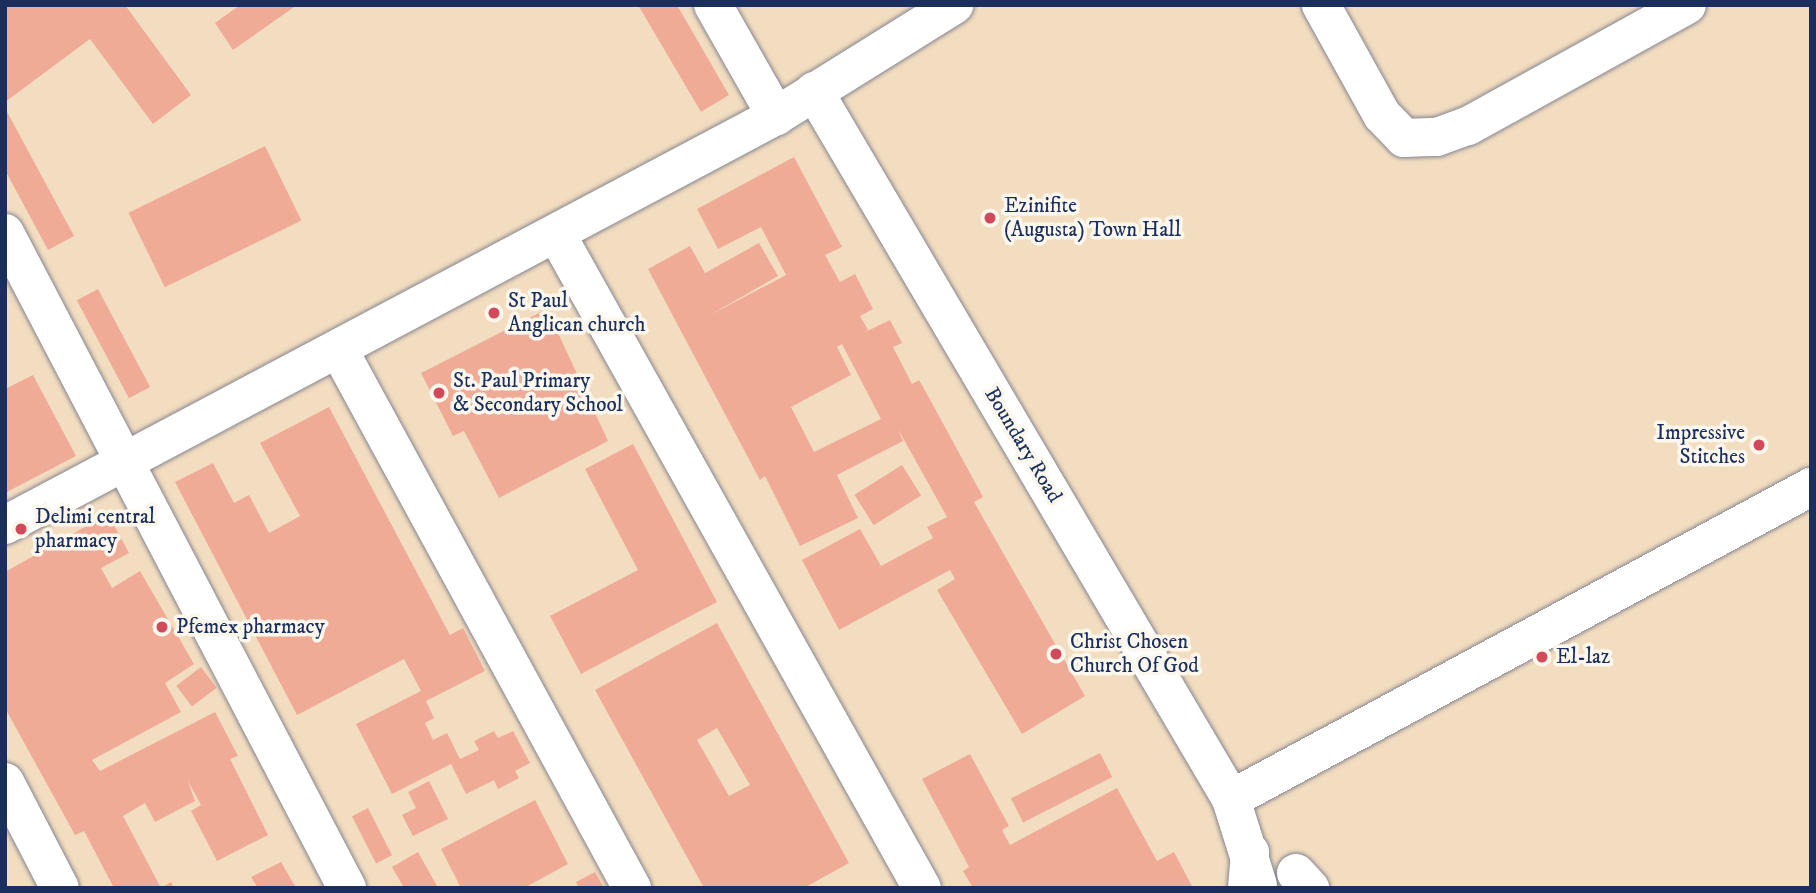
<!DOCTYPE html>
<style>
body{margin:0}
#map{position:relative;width:1816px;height:893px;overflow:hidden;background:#f3ddc0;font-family:"IM FELL DW Pica",serif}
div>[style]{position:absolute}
.building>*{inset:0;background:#f0ab97;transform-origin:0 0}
.roads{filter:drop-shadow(0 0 2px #87868f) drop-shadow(0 0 2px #87868f)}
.minor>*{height:38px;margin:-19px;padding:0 19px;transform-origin:19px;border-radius:19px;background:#fff}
.major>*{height:38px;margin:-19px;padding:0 19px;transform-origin:19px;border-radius:19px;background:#fff}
.dots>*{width:19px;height:19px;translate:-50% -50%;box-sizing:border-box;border:4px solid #fbf7ec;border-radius:50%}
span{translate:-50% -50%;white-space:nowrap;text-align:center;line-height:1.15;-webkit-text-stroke:7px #fbf7ec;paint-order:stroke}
.poi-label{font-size:21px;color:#1b2f5e}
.left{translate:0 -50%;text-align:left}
.right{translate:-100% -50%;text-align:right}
.street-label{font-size:21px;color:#1b2f5e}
.frame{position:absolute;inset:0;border:7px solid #1b2f5e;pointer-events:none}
</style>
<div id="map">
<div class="building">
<i style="clip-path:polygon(5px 5px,125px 5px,191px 95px,153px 124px,90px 39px,5px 102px)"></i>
<i style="clip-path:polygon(240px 5px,297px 5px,233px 50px,215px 23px)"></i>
<i style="clip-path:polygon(638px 5px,677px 5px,729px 95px,701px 112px)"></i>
<i style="clip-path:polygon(5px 108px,74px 236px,48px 250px,5px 170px)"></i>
<i style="left:265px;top:146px;width:83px;height:152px;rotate:64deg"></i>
<i style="clip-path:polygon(evenodd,794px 157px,842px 247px,825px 255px,840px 282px,855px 274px,873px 309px,860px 316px,868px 330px,861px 334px,890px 320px,902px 343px,893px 347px,912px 384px,919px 380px,927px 394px,983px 497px,974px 502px,1085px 696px,1022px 734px,937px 590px,955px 579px,950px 570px,839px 630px,802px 560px,860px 529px,881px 566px,933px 538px,927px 527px,947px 517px,898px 429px,903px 441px,837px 475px,858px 518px,800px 546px,765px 476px,760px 480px,648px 269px,690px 246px,705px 273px,759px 243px,778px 276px,710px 315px,786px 275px,761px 227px,718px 249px,697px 209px,794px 157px,842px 344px,881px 419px,814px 452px,791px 407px,851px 375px,837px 347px,842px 344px)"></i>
<i style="left:98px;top:289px;width:111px;height:24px;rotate:62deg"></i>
<i style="clip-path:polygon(547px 309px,608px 441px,499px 498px,464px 431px,453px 436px,421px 373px)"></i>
<i style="clip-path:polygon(33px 375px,76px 456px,5px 493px,5px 389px)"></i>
<i style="clip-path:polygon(329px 407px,450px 635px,463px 628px,485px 671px,426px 701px,434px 718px,425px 723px,433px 740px,447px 733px,460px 759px,479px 750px,474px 741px,494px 731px,498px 738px,513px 731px,530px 763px,515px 771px,519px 778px,498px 789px,494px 780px,466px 794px,451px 764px,392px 794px,356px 724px,421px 691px,404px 659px,297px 715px,175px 482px,213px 463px,234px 503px,249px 495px,269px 533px,313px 509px,300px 516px,260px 443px)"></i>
<i style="clip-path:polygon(633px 444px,717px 602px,581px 674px,550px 616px,638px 570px,585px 469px)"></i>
<i style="left:902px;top:465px;width:36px;height:56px;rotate:58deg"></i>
<i style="clip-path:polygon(108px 514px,129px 553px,101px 568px,112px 588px,140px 571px,194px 664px,165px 683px,181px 712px,92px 760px,100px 771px,215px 712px,238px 756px,230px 759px,268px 835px,217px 861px,191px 811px,201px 805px,188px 781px,195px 801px,155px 822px,145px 803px,123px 816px,161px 888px,171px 882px,174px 888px,114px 888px,84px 831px,75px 835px,5px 708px,5px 572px)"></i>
<i style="clip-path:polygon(evenodd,717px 623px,849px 863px,804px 888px,704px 888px,595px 690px,717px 623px,717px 728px,750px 785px,729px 796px,697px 740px,717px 728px)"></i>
<i style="left:201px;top:667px;width:26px;height:31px;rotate:53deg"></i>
<i style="left:1100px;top:753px;width:27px;height:100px;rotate:63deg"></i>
<i style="clip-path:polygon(970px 754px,1009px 826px,1002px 830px,1010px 845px,1117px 788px,1157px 861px,1174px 852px,1193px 888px,973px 888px,963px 871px,969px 867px,922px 779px)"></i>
<i style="clip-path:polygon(429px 781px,448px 819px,413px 836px,402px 815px,416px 808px,408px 792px)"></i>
<i style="clip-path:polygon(535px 800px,568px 864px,524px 888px,461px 888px,441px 849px)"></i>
<i style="left:368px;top:808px;width:53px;height:18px;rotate:63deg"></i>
<i style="clip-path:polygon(418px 852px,438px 888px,404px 888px,392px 867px)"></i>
<i style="clip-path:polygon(281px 862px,296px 888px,258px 888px,251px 877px)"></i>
<i style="clip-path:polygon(595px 872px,604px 888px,579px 888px,576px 882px)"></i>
</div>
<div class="roads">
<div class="minor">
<i style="left:713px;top:5px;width:128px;rotate:60.4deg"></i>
<i style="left:1321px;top:5px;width:126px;rotate:61deg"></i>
<i style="left:1382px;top:115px;width:32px;rotate:46deg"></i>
<i style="left:1404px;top:138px;width:33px;rotate:-2deg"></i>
<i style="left:1437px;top:137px;width:33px;rotate:-20deg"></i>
<i style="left:1468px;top:126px;width:250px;rotate:-28.9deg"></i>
<i style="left:814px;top:91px;width:822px;rotate:59.5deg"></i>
<i style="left:1231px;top:799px;width:90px;rotate:72.6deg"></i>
<i style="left:5px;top:233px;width:739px;rotate:62.43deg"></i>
<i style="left:557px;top:235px;width:748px;rotate:60.8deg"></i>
<i style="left:339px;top:350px;width:613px;rotate:61.43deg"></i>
<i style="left:5px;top:525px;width:873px;rotate:-27.95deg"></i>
<i style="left:776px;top:116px;width:210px;rotate:-31.9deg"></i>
<i style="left:5px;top:782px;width:119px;rotate:62.6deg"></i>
<i style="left:1231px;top:799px;width:659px;rotate:-28.28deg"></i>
</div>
<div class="major">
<i style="left:1296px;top:873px;width:21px;rotate:47deg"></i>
<i style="left:1247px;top:888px;width:36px;rotate:-85deg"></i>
</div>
</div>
<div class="dots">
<i style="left:990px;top:218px;background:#d1495b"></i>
<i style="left:494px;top:313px;background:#d1495b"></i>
<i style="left:439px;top:393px;background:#d1495b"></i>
<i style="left:1759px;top:445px;background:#d1495b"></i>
<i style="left:21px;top:529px;background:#d1495b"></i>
<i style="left:162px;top:627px;background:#d1495b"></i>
<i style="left:1056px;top:654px;background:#d1495b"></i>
<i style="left:1542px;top:657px;background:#d1495b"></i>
</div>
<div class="poi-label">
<span class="left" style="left:1004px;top:218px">Ezinifite<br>(Augusta) Town Hall</span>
<span class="left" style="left:508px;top:313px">St Paul<br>Anglican church</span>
<span class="left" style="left:453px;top:393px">St. Paul Primary<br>&amp; Secondary School</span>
<span class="right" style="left:1745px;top:445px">Impressive<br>Stitches</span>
<span class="left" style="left:35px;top:529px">Delimi central<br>pharmacy</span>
<span class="left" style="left:176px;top:627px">Pfemex pharmacy</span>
<span class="left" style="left:1070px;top:654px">Christ Chosen<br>Church Of God</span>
<span class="left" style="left:1556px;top:657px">El-laz</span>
</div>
<div class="street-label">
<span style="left:1023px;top:445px;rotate:59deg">Boundary Road</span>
</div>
<div class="frame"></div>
</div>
